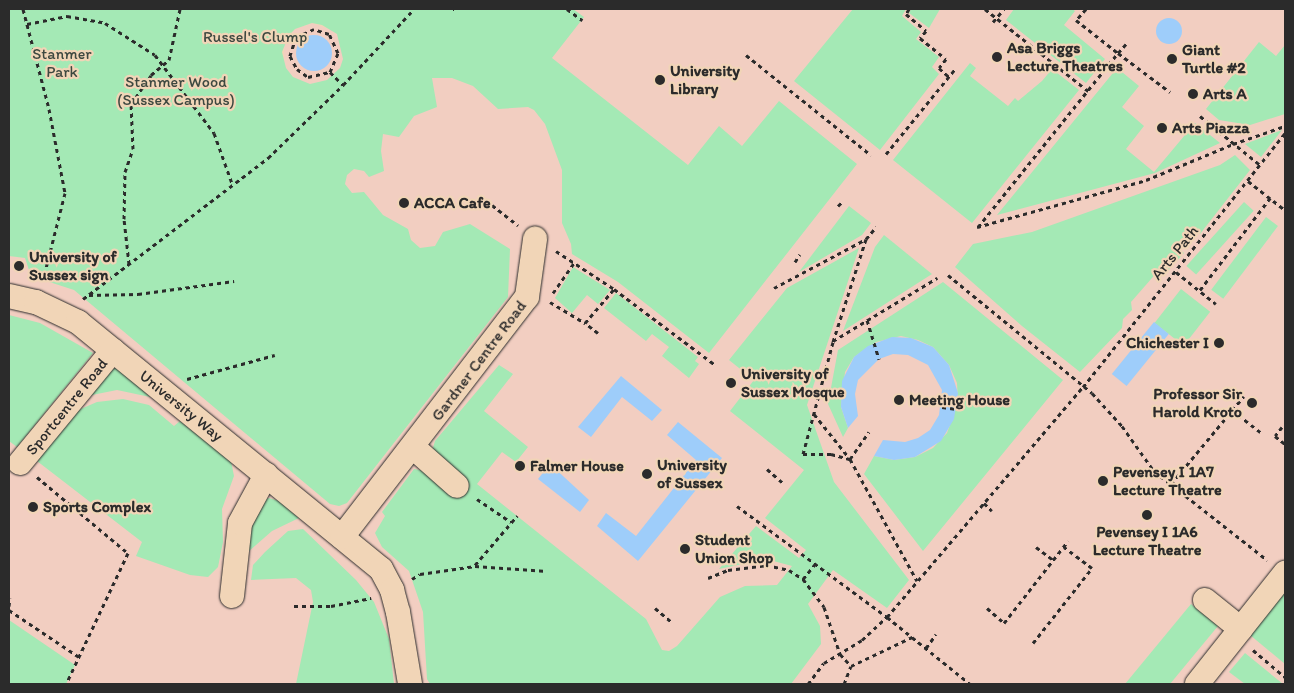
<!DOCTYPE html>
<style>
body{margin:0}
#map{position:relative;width:1294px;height:693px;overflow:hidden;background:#f1d5b7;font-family:Itim,sans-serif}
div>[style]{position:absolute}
.built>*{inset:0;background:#f2cec1}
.green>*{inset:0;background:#a4e9b5;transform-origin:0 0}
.water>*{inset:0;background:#9ecdfa;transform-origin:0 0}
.round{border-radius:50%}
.path>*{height:3px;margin-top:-1.5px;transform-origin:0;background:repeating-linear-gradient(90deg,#2b2b2b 0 4px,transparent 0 8px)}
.roads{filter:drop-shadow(0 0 1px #2b2b2b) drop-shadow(0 0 1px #2b2b2b)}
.minor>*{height:24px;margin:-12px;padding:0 12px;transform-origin:12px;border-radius:12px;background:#f1d5b7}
.dots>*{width:14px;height:14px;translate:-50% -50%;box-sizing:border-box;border:2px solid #f1d5b7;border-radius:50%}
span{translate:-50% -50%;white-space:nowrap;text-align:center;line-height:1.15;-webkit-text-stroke:4.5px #f1d5b7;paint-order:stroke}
.park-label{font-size:16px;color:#3d4840}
.poi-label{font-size:16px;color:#2b2b2b;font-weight:700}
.left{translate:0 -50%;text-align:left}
.right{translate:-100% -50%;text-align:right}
.street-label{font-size:16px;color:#2b2b2b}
.frame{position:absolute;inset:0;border:10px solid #2b2b2b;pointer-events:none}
</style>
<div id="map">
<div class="built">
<i style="clip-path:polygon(365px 9px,1285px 9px,1285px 684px,9px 684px,9px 256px,25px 258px,284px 61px,284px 43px,295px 29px,312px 23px,332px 30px)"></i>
</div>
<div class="green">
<i style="clip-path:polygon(evenodd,9px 9px,573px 9px,584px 17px,552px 58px,688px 165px,719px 126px,742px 146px,779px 101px,857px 164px,709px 353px,618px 282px,572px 254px,571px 244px,562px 223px,562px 170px,545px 124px,534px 110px,528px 107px,498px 109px,473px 86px,452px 78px,432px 78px,437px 107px,414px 116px,399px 137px,383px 134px,381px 151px,384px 171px,369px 177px,364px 171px,354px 169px,347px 175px,345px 184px,352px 193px,364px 192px,383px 215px,408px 229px,411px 240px,420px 248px,435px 246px,443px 232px,470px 224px,510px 249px,508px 297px,347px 503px,339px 506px,330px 504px,74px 290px,31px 276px,25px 258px,9px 256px,9px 9px,312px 23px,322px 25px,337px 34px,343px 59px,340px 68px,327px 80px,310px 84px,293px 77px,286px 68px,282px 52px,289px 35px,295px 29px,312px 23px)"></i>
<i style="clip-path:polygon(853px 9px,906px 9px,902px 16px,921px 32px,916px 39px,939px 57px,932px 67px,939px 74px,880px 150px,794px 81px)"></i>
<i style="clip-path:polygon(911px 9px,940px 9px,929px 28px,909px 13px)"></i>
<i style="clip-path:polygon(1014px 9px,1072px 9px,1075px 11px,1064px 25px,1105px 59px,1086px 83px,1006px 20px)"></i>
<i style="clip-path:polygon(1259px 42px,1276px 56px,1285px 45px,1285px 114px,1250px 125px,1219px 120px,1206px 109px)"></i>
<i style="clip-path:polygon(970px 63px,976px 68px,970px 76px,1008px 106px,1015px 98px,1018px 101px,1042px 81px,1052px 69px,1079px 90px,972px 223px,893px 160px)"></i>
<i style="clip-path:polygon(1117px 68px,1139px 86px,1122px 107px,1144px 126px,1126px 149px,1154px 172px,1195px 123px,1220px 143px,1155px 173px,997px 215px)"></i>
<i style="clip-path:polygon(1282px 130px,1261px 157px,1245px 144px)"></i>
<i style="clip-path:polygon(1235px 155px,1250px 170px,1200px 234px,1194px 229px,1178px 248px,1184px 253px,1166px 273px,1159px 270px,1131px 302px,1132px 310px,1123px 319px,1122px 328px,1080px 372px,1022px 326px,955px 267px,973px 244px,1032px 232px,1220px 165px)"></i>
<i style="left:1244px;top:202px;width:13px;height:86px;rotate:42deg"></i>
<i style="clip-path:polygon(849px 206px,871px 223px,862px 235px,799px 272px)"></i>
<i style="left:1266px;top:217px;width:15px;height:91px;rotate:37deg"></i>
<i style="clip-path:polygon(884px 235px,932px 274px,843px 331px,875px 247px)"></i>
<i style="clip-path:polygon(859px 248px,807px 405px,834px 482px,909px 580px,887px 608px,833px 570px,808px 604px,820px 626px,821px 644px,791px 684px,430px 684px,427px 679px,423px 612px,409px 571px,382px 547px,375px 533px,385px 516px,382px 512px,414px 469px,426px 471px,435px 441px,499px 365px,513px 374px,484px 411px,528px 447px,516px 462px,502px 452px,477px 484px,646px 619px,662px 650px,669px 651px,677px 646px,720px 597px,745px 586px,777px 585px,792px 566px,766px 559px,719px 569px,756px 526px,799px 558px,806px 550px,765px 518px,804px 470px,730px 411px,754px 380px,729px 360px,787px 288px)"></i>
<i style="clip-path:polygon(573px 267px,610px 290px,598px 304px,587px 295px,572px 313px,555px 298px)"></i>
<i style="clip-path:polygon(943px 282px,1063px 380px,923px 551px,864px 474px,874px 456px,894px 460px,915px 457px,933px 448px,947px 433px,958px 403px,957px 383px,949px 365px,933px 347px,918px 340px,901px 336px,876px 342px,854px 357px,845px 372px,841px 407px,848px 428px,843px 437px,828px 404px,838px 350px)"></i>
<i style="left:1181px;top:289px;width:37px;height:43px;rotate:38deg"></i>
<i style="clip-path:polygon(616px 293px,698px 357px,695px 361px,699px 364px,689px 378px,662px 356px,669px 347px,652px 334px,646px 341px,604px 308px)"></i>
<i style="clip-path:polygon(9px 315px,40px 323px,93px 353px,17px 447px,9px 441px)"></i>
<i style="clip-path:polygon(118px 368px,150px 397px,117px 390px,87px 396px,110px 369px)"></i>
<i style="clip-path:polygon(123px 399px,149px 405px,174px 426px,180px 421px,231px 461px,234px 476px,222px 509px,223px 542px,218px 567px,208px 577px,190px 575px,136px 556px,142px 542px,37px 461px,76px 411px,97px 402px)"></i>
<i style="clip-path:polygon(269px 498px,279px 501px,299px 518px,272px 531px,248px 552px,250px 512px,258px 502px)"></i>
<i style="clip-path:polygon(303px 529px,356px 580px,374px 602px,389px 639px,394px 684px,296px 684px,313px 602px,311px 590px,296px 578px,251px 580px,253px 565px,265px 552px,288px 531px)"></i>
<i style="clip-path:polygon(1285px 591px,1285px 664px,1250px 635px)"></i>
<i style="clip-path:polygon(1191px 604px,1218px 626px,1170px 684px,1125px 684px)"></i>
<i style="clip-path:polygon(9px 620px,75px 665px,66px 684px,9px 684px)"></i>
<i style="clip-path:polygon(1245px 653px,1283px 684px,1245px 684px,1229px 672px)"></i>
</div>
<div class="water">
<i class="round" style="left:1156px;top:18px;width:26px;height:26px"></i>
<i class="round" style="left:296px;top:35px;width:36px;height:36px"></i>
<i style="left:1154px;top:322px;width:19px;height:67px;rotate:39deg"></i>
<i style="clip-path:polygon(892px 337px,911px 338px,933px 347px,949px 365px,958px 393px,954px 419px,941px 441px,915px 457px,894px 460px,874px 456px,883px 440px,905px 442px,918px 438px,930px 430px,939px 415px,942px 390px,928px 365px,908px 355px,893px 354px,879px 359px,858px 380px,855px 394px,858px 416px,848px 428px,841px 407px,842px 381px,854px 357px,868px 346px)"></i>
<i style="clip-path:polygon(621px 376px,662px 410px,652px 421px,622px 397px,591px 437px,578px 427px)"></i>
<i style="clip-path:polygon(678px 422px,722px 458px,638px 561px,597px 526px,606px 513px,636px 536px,696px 460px,667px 435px)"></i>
<i style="clip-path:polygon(550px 464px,589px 500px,580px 512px,538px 479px)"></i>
</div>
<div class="path">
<i style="left:23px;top:9px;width:103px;rotate:75.4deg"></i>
<i style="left:49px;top:109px;width:86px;rotate:79.2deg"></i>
<i style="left:65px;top:193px;width:90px;rotate:104.2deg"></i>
<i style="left:453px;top:9px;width:1px"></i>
<i style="left:567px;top:9px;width:19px;rotate:36deg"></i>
<i style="left:909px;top:9px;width:6px;rotate:121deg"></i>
<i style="left:906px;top:14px;width:26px;rotate:40deg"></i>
<i style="left:926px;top:31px;width:9px;rotate:131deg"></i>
<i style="left:920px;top:38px;width:33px;rotate:39deg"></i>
<i style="left:946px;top:59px;width:11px;rotate:128deg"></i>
<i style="left:939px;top:68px;width:13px;rotate:42deg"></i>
<i style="left:985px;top:9px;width:132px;rotate:38.5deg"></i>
<i style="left:1086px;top:9px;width:15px;rotate:132deg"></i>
<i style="left:1076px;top:20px;width:53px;rotate:38.2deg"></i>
<i style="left:1118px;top:53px;width:12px;rotate:-48deg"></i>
<i style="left:993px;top:22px;width:17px;rotate:-50deg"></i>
<i style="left:27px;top:24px;width:41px;rotate:-11.3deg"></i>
<i style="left:67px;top:16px;width:39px;rotate:10deg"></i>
<i style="left:105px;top:23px;width:59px;rotate:32.6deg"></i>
<i style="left:155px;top:55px;width:98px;rotate:52.9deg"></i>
<i style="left:214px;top:133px;width:56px;rotate:70.3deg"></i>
<i style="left:746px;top:55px;width:160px;rotate:38.7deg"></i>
<i style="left:330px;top:72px;width:21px;rotate:-67deg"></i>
<i style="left:338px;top:53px;width:21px;rotate:-115deg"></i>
<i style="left:329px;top:34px;width:16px;rotate:-162deg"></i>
<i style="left:314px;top:29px;width:20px;rotate:156deg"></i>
<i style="left:296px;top:37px;width:20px;rotate:108deg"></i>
<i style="left:290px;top:56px;width:15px;rotate:62deg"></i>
<i style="left:297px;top:69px;width:14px;rotate:36deg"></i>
<i style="left:308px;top:77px;width:23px;rotate:-13deg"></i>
<i style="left:330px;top:72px;width:18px;rotate:45deg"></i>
<i style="left:1200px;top:116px;width:77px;rotate:39.2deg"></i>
<i style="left:886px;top:154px;width:111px;rotate:-50.9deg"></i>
<i style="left:1248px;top:181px;width:47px;rotate:38.1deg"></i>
<i style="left:492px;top:205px;width:33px;rotate:38deg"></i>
<i style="left:838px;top:206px;width:7px;rotate:-45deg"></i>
<i style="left:977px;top:227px;width:175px;rotate:-15.5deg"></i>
<i style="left:1146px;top:180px;width:94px;rotate:-22.5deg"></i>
<i style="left:1233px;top:144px;width:55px;rotate:-19.1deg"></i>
<i style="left:978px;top:227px;width:223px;rotate:-51.2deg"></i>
<i style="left:1118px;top:53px;width:65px;rotate:36.9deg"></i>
<i style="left:866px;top:239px;width:108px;rotate:107.8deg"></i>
<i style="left:833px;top:342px;width:116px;rotate:105deg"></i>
<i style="left:803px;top:454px;width:28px"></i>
<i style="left:831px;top:454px;width:20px;rotate:15deg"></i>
<i style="left:850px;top:459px;width:139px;rotate:61.2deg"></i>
<i style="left:556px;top:251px;width:69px;rotate:33.2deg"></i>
<i style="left:614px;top:289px;width:125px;rotate:36.9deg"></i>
<i style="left:795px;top:262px;width:9px;rotate:-58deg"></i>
<i style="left:129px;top:264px;width:45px;rotate:-96.3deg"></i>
<i style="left:124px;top:219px;width:47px;rotate:-88.8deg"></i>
<i style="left:125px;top:172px;width:24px;rotate:-71deg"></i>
<i style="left:133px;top:149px;width:45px;rotate:-92.5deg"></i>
<i style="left:131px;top:104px;width:35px;rotate:-55deg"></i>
<i style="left:151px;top:75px;width:23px;rotate:-40deg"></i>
<i style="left:169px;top:60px;width:52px;rotate:-77.8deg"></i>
<i style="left:1176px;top:272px;width:51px;rotate:38.7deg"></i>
<i style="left:948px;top:275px;width:186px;rotate:39.3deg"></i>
<i style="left:1092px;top:393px;width:45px;rotate:47.7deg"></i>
<i style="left:1122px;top:426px;width:55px;rotate:54.6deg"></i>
<i style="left:1154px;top:471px;width:144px;rotate:38.2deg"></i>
<i style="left:774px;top:288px;width:104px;rotate:-28deg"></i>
<i style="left:866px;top:239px;width:16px;rotate:-50deg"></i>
<i style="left:1200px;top:290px;width:116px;rotate:-52.7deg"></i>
<i style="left:553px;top:293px;width:37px;rotate:-55deg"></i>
<i style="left:89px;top:295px;width:49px;rotate:-1.2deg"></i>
<i style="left:138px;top:294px;width:97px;rotate:-7.7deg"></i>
<i style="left:83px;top:299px;width:233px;rotate:-37.3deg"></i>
<i style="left:268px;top:158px;width:105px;rotate:-44.2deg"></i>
<i style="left:343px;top:85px;width:104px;rotate:-46.9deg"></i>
<i style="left:550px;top:302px;width:41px;rotate:31deg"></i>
<i style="left:867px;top:320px;width:41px;rotate:72.9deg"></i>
<i style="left:598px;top:333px;width:16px;rotate:-142deg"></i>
<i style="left:585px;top:323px;width:45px;rotate:-49.5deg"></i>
<i style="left:833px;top:341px;width:122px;rotate:-31.2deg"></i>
<i style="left:187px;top:379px;width:91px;rotate:-15.3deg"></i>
<i style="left:942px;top:407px;width:15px;rotate:8deg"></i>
<i style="left:1232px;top:410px;width:36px;rotate:38deg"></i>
<i style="left:814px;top:414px;width:58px;rotate:51.3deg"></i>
<i style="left:850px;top:459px;width:33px;rotate:-55deg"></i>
<i style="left:1282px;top:427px;width:11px;rotate:128deg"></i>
<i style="left:1275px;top:436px;width:13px;rotate:39deg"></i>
<i style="left:767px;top:469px;width:21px;rotate:41deg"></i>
<i style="left:37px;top:477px;width:119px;rotate:39.9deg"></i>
<i style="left:128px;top:553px;width:145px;rotate:115.3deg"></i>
<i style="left:1171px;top:484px;width:114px;rotate:-50.3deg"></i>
<i style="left:477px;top:499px;width:41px;rotate:34.1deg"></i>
<i style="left:984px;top:503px;width:11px;rotate:45deg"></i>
<i style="left:737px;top:506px;width:187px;rotate:36.5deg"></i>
<i style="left:887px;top:617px;width:107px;rotate:38.9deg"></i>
<i style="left:1036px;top:547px;width:21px;rotate:37deg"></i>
<i style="left:475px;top:565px;width:65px;rotate:-49.4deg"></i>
<i style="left:708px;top:578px;width:22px;rotate:-22deg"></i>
<i style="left:728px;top:570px;width:38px;rotate:-7deg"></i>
<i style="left:766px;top:565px;width:24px;rotate:12deg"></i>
<i style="left:789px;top:570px;width:17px;rotate:33deg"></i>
<i style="left:803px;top:579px;width:35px;rotate:53deg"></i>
<i style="left:824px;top:607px;width:50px;rotate:71.2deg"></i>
<i style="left:840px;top:654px;width:16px;rotate:47deg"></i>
<i style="left:412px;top:579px;width:9px;rotate:-32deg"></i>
<i style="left:420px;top:574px;width:56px;rotate:-8.3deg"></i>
<i style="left:475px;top:566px;width:72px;rotate:4deg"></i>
<i style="left:803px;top:579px;width:21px;rotate:-51deg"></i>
<i style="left:9px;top:606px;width:8px;rotate:-83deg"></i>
<i style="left:294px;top:606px;width:37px"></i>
<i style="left:331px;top:606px;width:41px;rotate:-11.3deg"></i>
<i style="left:655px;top:608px;width:23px;rotate:40deg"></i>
<i style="left:987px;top:608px;width:23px;rotate:41deg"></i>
<i style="left:1004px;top:623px;width:104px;rotate:-52deg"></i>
<i style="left:9px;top:610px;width:84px;rotate:33.9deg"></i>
<i style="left:1033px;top:643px;width:95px;rotate:-51.8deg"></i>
<i style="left:1092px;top:568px;width:35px;rotate:-143deg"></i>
<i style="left:926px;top:648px;width:17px;rotate:-54deg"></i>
<i style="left:1253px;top:650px;width:42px;rotate:40.2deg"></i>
<i style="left:808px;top:684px;width:26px;rotate:-53deg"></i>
<i style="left:824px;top:663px;width:44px;rotate:-31.2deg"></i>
<i style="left:862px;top:640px;width:34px;rotate:-43deg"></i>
<i style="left:887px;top:617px;width:302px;rotate:-49.6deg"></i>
<i style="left:1083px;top:387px;width:325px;rotate:-51.5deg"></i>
<i style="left:844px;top:684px;width:19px;rotate:-69deg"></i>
<i style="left:851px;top:666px;width:68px;rotate:-25.4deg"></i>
</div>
<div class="roads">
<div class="minor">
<i style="left:9px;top:296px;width:28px;rotate:13deg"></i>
<i style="left:36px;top:302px;width:47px;rotate:25.5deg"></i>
<i style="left:78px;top:322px;width:391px;rotate:39.2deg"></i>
<i style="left:381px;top:569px;width:24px;rotate:62deg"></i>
<i style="left:392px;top:590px;width:23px;rotate:75deg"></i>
<i style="left:398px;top:612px;width:73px;rotate:80.5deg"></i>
<i style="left:414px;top:448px;width:57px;rotate:41.5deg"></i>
<i style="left:20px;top:463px;width:146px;rotate:-50.5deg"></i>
<i style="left:342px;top:537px;width:303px;rotate:-52.4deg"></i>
<i style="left:527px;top:297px;width:59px;rotate:-82.1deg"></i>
<i style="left:232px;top:596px;width:73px;rotate:-83.7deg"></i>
<i style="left:240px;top:523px;width:55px;rotate:-61.6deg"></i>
<i style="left:1205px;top:600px;width:46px;rotate:38.9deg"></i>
<i style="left:1197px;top:684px;width:142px;rotate:-51.6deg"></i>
</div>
</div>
<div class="dots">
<i style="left:997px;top:57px;background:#2b2b2b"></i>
<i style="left:1172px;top:59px;background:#2b2b2b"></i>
<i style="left:660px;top:80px;background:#2b2b2b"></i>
<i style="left:1193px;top:94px;background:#2b2b2b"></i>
<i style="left:1162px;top:128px;background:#2b2b2b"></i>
<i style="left:404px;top:203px;background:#2b2b2b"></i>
<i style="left:19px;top:266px;background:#2b2b2b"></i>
<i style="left:1219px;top:343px;background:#2b2b2b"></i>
<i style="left:731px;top:383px;background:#2b2b2b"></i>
<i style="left:899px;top:400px;background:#2b2b2b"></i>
<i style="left:1252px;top:403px;background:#2b2b2b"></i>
<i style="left:520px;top:466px;background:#2b2b2b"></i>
<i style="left:647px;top:474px;background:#2b2b2b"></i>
<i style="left:1103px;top:481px;background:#2b2b2b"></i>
<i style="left:33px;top:507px;background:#2b2b2b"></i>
<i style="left:1147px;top:515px;background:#2b2b2b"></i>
<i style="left:685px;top:549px;background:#2b2b2b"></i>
</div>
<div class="park-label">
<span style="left:255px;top:37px">Russel's Clump</span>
<span style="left:62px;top:63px">Stanmer<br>Park</span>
<span style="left:176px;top:91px">Stanmer Wood<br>(Sussex Campus)</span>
</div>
<div class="poi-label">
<span class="left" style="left:1007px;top:57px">Asa Briggs<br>Lecture Theatres</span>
<span class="left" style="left:1182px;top:59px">Giant<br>Turtle #2</span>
<span class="left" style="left:670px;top:80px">University<br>Library</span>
<span class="left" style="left:1203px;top:94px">Arts A</span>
<span class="left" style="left:1172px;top:128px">Arts Piazza</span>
<span class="left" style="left:414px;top:203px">ACCA Cafe</span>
<span class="left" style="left:29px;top:266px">University of<br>Sussex sign</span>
<span class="right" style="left:1209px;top:343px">Chichester I</span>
<span class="left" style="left:741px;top:383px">University of<br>Sussex Mosque</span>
<span class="right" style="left:1242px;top:403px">Professor Sir<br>Harold Kroto</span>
<span class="left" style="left:909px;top:400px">Meeting House</span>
<span class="left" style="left:657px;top:474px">University<br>of Sussex</span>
<span class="left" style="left:530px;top:466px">Falmer House</span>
<span class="left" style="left:1113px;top:481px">Pevensey I 1A7<br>Lecture Theatre</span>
<span class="left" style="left:43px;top:507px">Sports Complex</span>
<span style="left:1147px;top:541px">Pevensey I 1A6<br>Lecture Theatre</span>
<span class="left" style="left:695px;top:549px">Student<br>Union Shop</span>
</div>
<div class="street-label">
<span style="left:1175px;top:253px;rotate:-51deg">Arts Path</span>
<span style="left:479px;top:361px;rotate:-53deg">Gardner Centre Road</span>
<span style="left:181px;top:406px;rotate:39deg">University Way</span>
<span style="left:67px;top:407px;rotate:-51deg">Sportcentre Road</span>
</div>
<div class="frame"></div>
</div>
